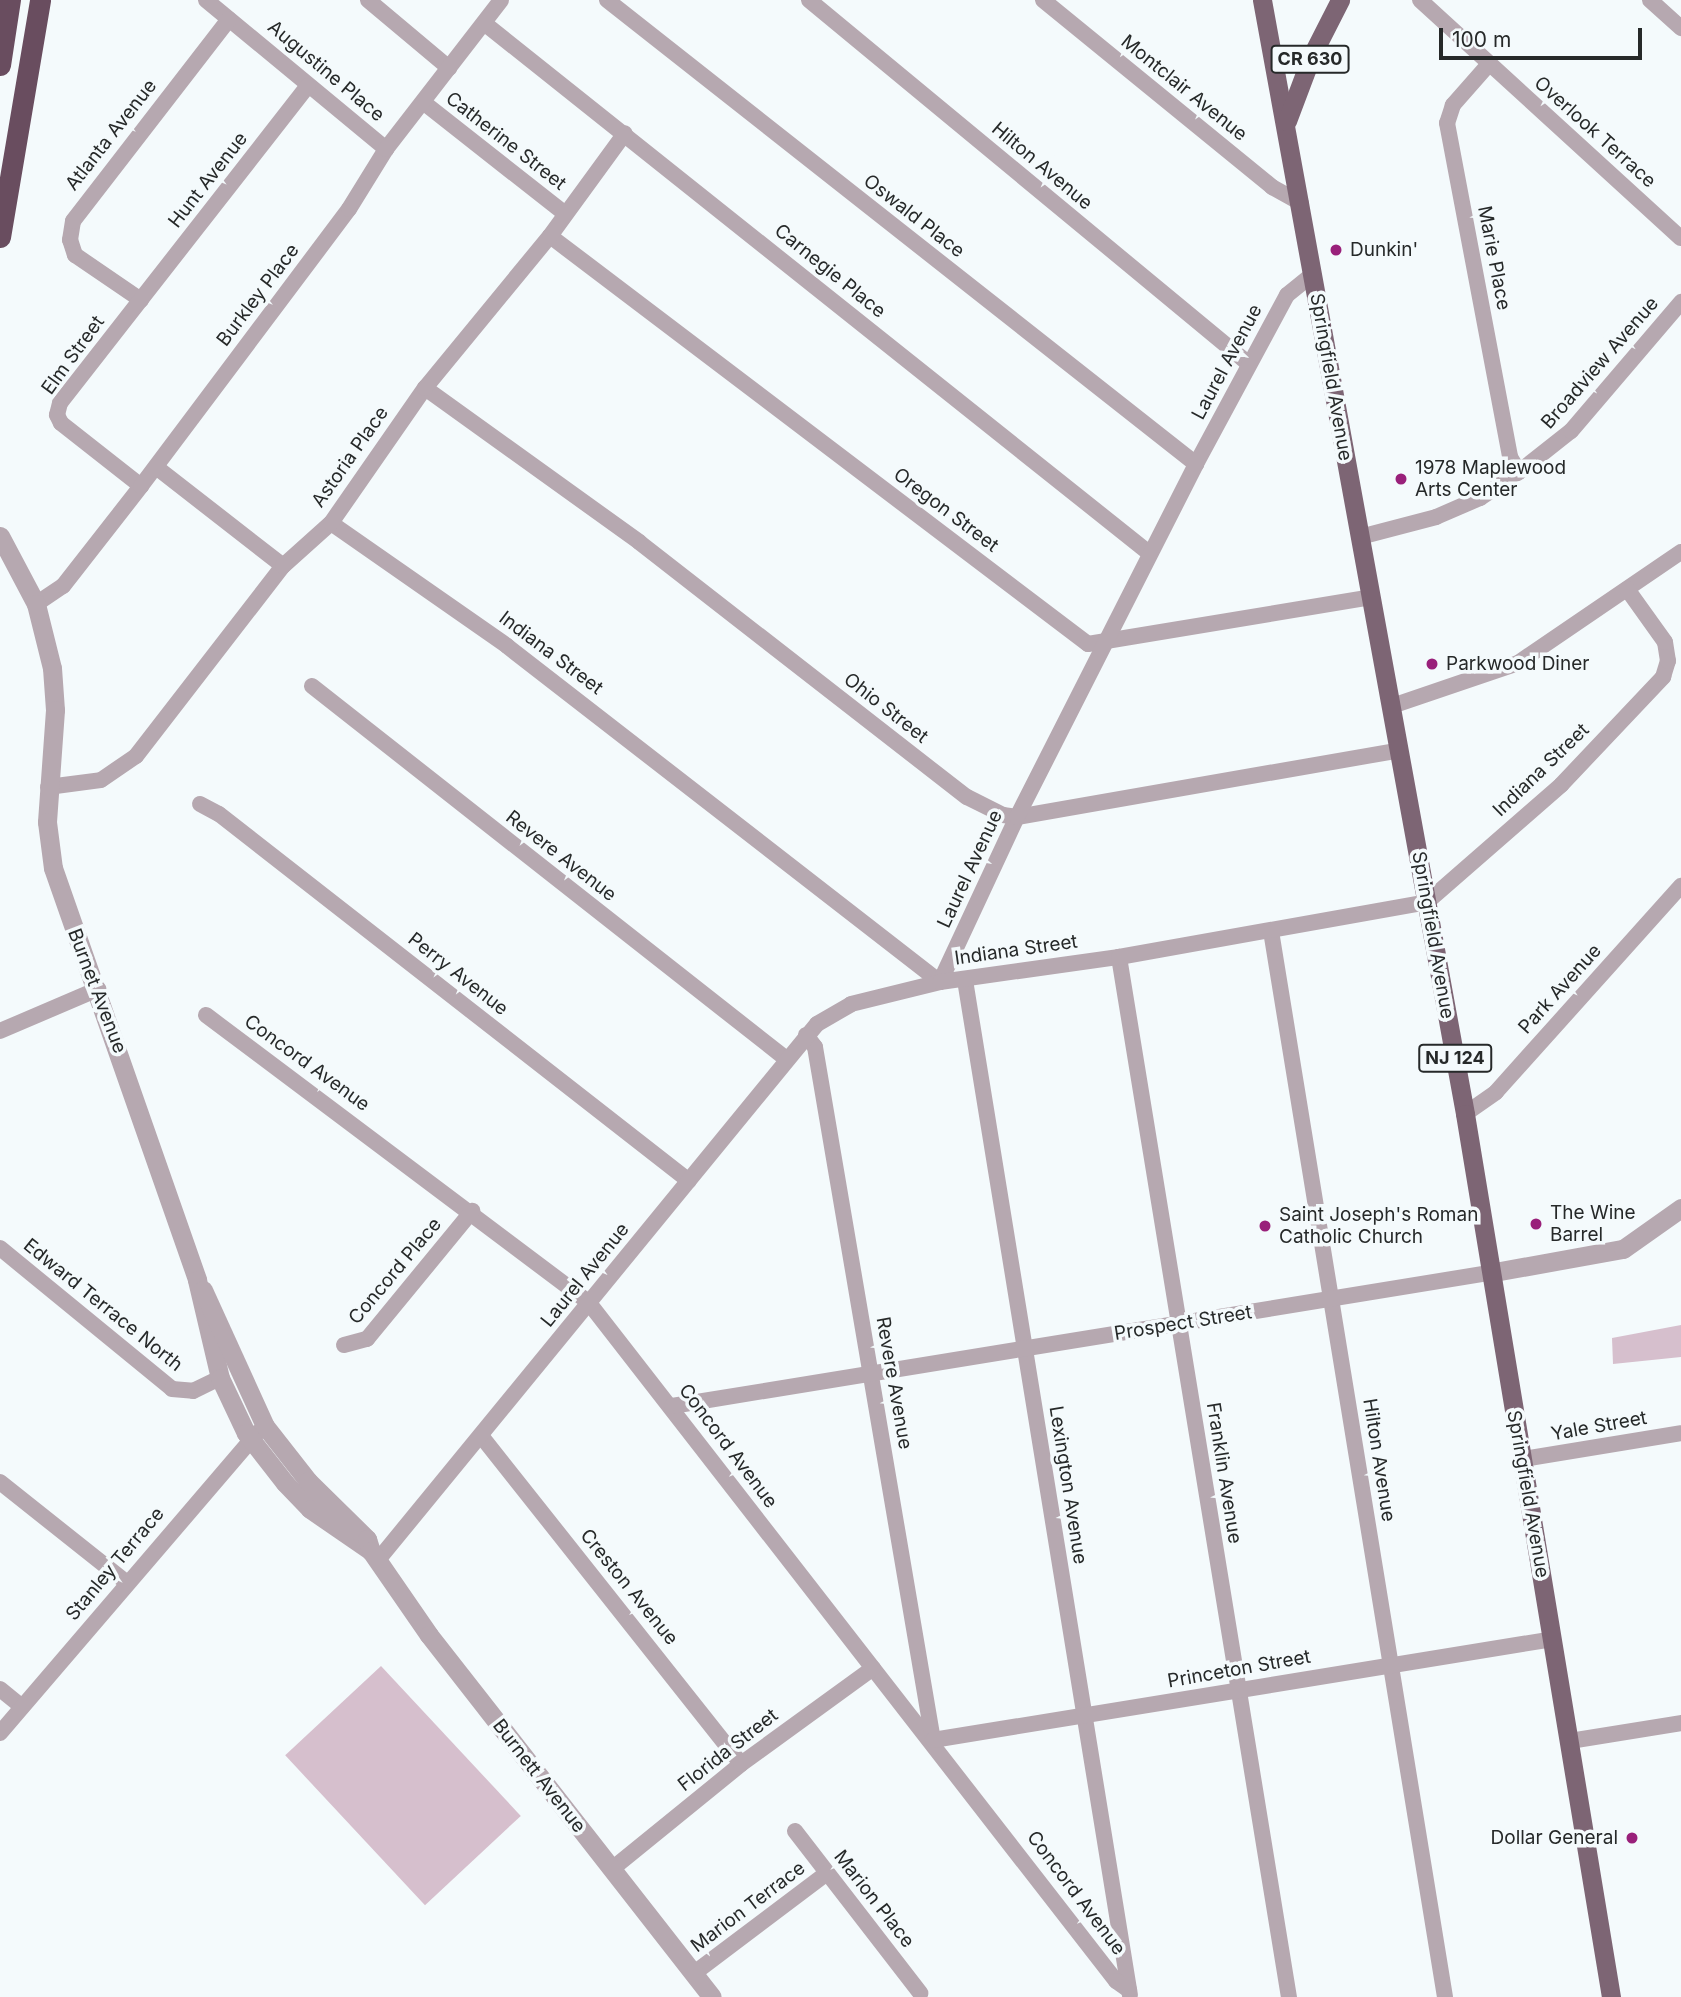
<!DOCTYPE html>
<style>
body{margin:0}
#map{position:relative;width:1681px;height:1997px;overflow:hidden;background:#f4fafc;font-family:Inter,sans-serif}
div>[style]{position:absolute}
.green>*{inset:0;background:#d6bfcd;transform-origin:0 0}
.minor>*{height:16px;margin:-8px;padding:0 8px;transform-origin:8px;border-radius:8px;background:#b6a8b0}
.tertiary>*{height:19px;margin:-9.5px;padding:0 9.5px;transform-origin:9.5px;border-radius:9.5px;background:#b6a8b0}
.primary>*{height:19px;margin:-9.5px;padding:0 9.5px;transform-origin:9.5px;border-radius:9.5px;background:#7d6574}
.motorway>*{height:21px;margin:-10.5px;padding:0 10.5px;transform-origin:10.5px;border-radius:10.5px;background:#694d5f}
.dots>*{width:19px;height:19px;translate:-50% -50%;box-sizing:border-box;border:4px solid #f4fafc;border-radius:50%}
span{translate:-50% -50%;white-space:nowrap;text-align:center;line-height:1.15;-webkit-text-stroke:7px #f4fafc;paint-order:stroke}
.shield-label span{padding:2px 5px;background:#f4fafc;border:2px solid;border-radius:5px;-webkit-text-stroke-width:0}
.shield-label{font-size:18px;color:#262929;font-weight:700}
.street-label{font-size:19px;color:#262929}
.poi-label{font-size:19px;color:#262929}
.left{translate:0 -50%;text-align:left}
.right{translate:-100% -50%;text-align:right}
.scale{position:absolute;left:1439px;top:28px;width:203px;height:32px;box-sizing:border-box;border:4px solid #262929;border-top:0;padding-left:9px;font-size:21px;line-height:24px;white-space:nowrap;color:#262929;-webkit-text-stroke:5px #f4fafc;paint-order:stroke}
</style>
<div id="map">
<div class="green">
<i style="clip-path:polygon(1681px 1325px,1681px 1357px,1613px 1364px,1612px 1338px)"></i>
<i style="left:381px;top:1666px;width:205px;height:131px;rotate:47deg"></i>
</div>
<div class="minor">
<i style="left:206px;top:0;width:234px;rotate:39.6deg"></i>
<i style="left:368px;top:0;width:106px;rotate:40deg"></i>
<i style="left:607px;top:0;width:750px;rotate:38.23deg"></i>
<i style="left:809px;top:0;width:571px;rotate:39.6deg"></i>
<i style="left:1043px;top:0;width:296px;rotate:39.2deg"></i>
<i style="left:1272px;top:187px;width:33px;rotate:29deg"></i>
<i style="left:1420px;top:0;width:353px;rotate:42.4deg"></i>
<i style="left:1650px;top:0;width:42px;rotate:42.1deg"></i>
<i style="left:484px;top:23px;width:850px;rotate:38.55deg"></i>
<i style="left:1489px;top:64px;width:55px;rotate:131.3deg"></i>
<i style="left:1453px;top:105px;width:19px;rotate:108deg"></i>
<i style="left:1447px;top:123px;width:340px;rotate:79.3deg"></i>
<i style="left:1510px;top:457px;width:17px;rotate:59deg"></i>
<i style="left:423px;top:102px;width:178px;rotate:38.2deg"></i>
<i style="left:550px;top:236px;width:675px;rotate:37.18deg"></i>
<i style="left:1088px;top:644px;width:287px;rotate:-9.4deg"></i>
<i style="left:141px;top:300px;width:80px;rotate:-145.7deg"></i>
<i style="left:75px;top:255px;width:16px;rotate:-108deg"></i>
<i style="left:70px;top:240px;width:19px;rotate:-81deg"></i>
<i style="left:73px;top:221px;width:255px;rotate:-52.3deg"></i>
<i style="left:425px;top:388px;width:264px;rotate:35.7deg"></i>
<i style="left:639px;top:542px;width:415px;rotate:37.9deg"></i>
<i style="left:967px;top:797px;width:40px;rotate:26.6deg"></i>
<i style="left:1003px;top:815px;width:14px;rotate:8deg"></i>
<i style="left:1017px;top:817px;width:388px;rotate:-9.9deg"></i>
<i style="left:156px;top:467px;width:161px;rotate:37.9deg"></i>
<i style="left:141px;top:486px;width:102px;rotate:-141.8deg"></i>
<i style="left:61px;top:423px;width:9px;rotate:-117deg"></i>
<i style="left:57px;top:415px;width:12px;rotate:-76deg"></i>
<i style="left:60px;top:403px;width:402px;rotate:-52deg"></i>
<i style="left:331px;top:523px;width:215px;rotate:34.9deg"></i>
<i style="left:507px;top:646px;width:548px;rotate:37.81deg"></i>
<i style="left:1360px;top:537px;width:79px;rotate:-14.7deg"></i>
<i style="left:1436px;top:517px;width:48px;rotate:-23.4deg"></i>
<i style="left:1480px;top:498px;width:47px;rotate:-33.7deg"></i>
<i style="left:1519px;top:472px;width:66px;rotate:-38.3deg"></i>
<i style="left:1571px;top:431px;width:170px;rotate:-49.5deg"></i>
<i style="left:36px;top:604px;width:32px;rotate:-34deg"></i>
<i style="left:63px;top:586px;width:127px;rotate:-52deg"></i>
<i style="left:141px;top:486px;width:346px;rotate:-53.1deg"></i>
<i style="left:349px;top:209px;width:70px;rotate:-58.3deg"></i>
<i style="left:386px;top:149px;width:188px;rotate:-52.3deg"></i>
<i style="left:312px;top:686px;width:602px;rotate:38.18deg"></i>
<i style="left:1392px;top:706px;width:133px;rotate:-18.8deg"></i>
<i style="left:1518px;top:663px;width:197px;rotate:-34.3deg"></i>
<i style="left:48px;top:787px;width:53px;rotate:-7.5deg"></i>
<i style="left:101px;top:780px;width:42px;rotate:-34.4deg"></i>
<i style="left:136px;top:756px;width:240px;rotate:-52.3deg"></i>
<i style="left:283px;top:566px;width:64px;rotate:-41.9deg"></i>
<i style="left:331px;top:523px;width:165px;rotate:-55.2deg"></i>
<i style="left:425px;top:388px;width:197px;rotate:-50.6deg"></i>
<i style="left:550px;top:236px;width:127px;rotate:-53.9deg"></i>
<i style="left:200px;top:804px;width:21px;rotate:28deg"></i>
<i style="left:219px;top:814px;width:596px;rotate:37.98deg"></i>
<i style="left:1271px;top:931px;width:1080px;rotate:80.73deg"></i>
<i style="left:1119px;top:957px;width:1054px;rotate:80.72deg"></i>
<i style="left:965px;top:980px;width:1028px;rotate:80.77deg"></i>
<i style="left:940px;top:982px;width:182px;rotate:-65deg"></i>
<i style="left:1017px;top:817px;width:396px;rotate:-63.1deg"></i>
<i style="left:1196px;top:464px;width:192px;rotate:-61.7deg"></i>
<i style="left:1287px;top:295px;width:33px;rotate:-39deg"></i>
<i style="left:206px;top:1015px;width:479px;rotate:36.9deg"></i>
<i style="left:589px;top:1303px;width:859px;rotate:52.14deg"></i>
<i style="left:1116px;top:1981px;width:16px;rotate:35deg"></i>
<i style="left:0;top:1031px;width:107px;rotate:-23.2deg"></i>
<i style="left:806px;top:1035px;width:15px;rotate:53deg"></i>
<i style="left:815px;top:1047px;width:703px;rotate:80.34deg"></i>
<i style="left:933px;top:1740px;width:628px;rotate:-9.25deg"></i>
<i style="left:1465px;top:1114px;width:38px;rotate:-35deg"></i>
<i style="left:1496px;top:1092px;width:277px;rotate:-48.1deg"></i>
<i style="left:0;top:1248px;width:222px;rotate:39.3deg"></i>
<i style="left:172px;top:1389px;width:21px;rotate:5deg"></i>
<i style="left:193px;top:1391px;width:30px;rotate:-26deg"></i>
<i style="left:344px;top:1345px;width:24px;rotate:-15deg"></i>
<i style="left:367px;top:1339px;width:166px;rotate:-50.6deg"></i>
<i style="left:672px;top:1406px;width:828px;rotate:-9.25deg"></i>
<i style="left:482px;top:1437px;width:417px;rotate:51.6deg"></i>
<i style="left:1523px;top:1459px;width:160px;rotate:-9.3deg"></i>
<i style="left:0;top:1482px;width:162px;rotate:38.5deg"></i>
<i style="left:378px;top:1560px;width:693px;rotate:-50.68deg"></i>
<i style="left:817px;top:1024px;width:39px;rotate:-30deg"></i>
<i style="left:851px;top:1004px;width:92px;rotate:-13.9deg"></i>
<i style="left:940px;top:982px;width:181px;rotate:-8deg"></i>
<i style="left:1119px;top:957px;width:313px;rotate:-10.1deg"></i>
<i style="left:1427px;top:902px;width:178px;rotate:-41.1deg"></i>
<i style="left:1561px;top:785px;width:149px;rotate:-46.6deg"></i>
<i style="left:1663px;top:677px;width:17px;rotate:-73deg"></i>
<i style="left:1668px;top:661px;width:19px;rotate:-99deg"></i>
<i style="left:1665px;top:642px;width:65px;rotate:-125.6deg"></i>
<i style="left:0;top:1689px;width:28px;rotate:39deg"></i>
<i style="left:0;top:1733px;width:396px;rotate:-49.4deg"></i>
<i style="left:1570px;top:1741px;width:112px;rotate:-9.2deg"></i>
<i style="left:795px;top:1831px;width:205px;rotate:52.3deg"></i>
<i style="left:612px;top:1869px;width:166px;rotate:-39.1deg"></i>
<i style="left:741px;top:1764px;width:163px;rotate:-36deg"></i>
<i style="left:693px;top:1974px;width:168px;rotate:-37deg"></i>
</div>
<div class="tertiary">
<i style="left:0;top:536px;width:77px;rotate:62.1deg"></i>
<i style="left:36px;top:604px;width:66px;rotate:76deg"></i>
<i style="left:52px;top:668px;width:42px;rotate:85.9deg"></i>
<i style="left:55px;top:710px;width:112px;rotate:94.1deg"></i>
<i style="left:47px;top:822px;width:46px;rotate:82.6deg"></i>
<i style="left:53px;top:868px;width:436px;rotate:70.7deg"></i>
<i style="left:197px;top:1280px;width:101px;rotate:76.8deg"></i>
<i style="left:220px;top:1378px;width:61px;rotate:64.7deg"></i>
<i style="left:246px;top:1433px;width:63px;rotate:52deg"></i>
<i style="left:285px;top:1483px;width:36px;rotate:46deg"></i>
<i style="left:310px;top:1509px;width:74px;rotate:34.5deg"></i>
<i style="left:1489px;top:1273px;width:136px;rotate:-10.2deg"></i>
<i style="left:1623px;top:1249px;width:71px;rotate:-35.3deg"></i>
<i style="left:203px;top:1290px;width:149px;rotate:65.5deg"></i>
<i style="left:265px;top:1426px;width:70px;rotate:52deg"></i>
<i style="left:308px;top:1481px;width:83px;rotate:44.5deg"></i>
<i style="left:367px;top:1539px;width:13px;rotate:72deg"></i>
<i style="left:371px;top:1551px;width:102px;rotate:55.4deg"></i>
<i style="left:429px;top:1635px;width:459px;rotate:52deg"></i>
</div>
<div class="primary">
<i style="left:1262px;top:0;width:1132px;rotate:79.67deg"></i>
<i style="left:1465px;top:1114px;width:895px;rotate:80.61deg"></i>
<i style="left:1287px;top:121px;width:68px;rotate:-69.4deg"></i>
<i style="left:1311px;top:57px;width:64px;rotate:-63deg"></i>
</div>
<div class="motorway">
<i style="left:0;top:65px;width:66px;rotate:-81.3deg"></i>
<i style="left:0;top:237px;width:240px;rotate:-80.4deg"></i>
</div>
<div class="dots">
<i style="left:1336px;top:250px;background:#99207a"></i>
<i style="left:1401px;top:479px;background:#99207a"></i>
<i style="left:1432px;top:664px;background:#99207a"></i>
<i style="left:1536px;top:1224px;background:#99207a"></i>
<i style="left:1265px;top:1226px;background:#99207a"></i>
<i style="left:1632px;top:1838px;background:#99207a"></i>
</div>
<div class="shield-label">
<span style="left:1310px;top:59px">CR 630</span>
<span style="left:1455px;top:1058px">NJ 124</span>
</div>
<div class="street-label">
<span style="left:326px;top:71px;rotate:40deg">Augustine Place</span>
<span style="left:1184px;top:88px;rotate:39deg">Montclair Avenue</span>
<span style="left:1595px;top:132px;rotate:42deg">Overlook Terrace</span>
<span style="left:111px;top:135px;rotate:-52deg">Atlanta Avenue</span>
<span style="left:506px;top:141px;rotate:38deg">Catherine Street</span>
<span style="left:1042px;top:166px;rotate:40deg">Hilton Avenue</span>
<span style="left:208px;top:180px;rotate:-52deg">Hunt Avenue</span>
<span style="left:914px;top:216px;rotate:38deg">Oswald Place</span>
<span style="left:1494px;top:258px;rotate:79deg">Marie Place</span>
<span style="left:830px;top:271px;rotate:39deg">Carnegie Place</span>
<span style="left:258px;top:295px;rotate:-53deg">Burkley Place</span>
<span style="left:73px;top:355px;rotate:-54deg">Elm Street</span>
<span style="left:1227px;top:362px;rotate:-62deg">Laurel Avenue</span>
<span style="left:1600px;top:363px;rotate:-49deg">Broadview Avenue</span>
<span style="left:1331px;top:377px;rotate:80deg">Springfield Avenue</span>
<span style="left:350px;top:457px;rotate:-55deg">Astoria Place</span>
<span style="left:946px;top:510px;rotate:37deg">Oregon Street</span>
<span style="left:551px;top:653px;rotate:37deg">Indiana Street</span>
<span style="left:886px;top:708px;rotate:38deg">Ohio Street</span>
<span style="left:1541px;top:770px;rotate:-44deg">Indiana Street</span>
<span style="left:561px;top:856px;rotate:38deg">Revere Avenue</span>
<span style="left:970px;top:869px;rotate:-65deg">Laurel Avenue</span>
<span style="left:1433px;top:935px;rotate:80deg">Springfield Avenue</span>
<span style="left:1016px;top:950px;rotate:-8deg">Indiana Street</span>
<span style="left:458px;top:974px;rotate:38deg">Perry Avenue</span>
<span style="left:1560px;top:989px;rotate:-48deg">Park Avenue</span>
<span style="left:97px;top:991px;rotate:69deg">Burnet Avenue</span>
<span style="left:307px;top:1063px;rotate:36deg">Concord Avenue</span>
<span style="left:395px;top:1271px;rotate:-50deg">Concord Place</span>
<span style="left:585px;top:1275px;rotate:-51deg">Laurel Avenue</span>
<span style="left:103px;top:1305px;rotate:39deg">Edward Terrace North</span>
<span style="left:1183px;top:1323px;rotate:-9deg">Prospect Street</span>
<span style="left:894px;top:1383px;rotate:80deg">Revere Avenue</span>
<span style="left:1599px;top:1426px;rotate:-10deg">Yale Street</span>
<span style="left:728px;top:1446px;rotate:53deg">Concord Avenue</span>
<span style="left:1379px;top:1460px;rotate:81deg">Hilton Avenue</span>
<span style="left:1224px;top:1473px;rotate:81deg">Franklin Avenue</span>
<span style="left:1068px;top:1485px;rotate:81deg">Lexington Avenue</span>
<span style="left:1528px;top:1494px;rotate:80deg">Springfield Avenue</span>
<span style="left:115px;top:1564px;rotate:-50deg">Stanley Terrace</span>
<span style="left:629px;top:1587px;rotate:51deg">Creston Avenue</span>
<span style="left:1239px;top:1669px;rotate:-10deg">Princeton Street</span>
<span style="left:728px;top:1750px;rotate:-38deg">Florida Street</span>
<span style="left:539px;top:1776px;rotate:52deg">Burnett Avenue</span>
<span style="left:1076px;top:1893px;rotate:53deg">Concord Avenue</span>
<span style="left:874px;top:1899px;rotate:52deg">Marion Place</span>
<span style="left:748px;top:1907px;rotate:-37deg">Marion Terrace</span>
</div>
<div class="poi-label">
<span class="left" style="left:1350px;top:250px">Dunkin'</span>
<span class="left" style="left:1415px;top:479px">1978 Maplewood<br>Arts Center</span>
<span class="left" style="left:1446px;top:664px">Parkwood Diner</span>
<span class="left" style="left:1550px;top:1224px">The Wine<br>Barrel</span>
<span class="left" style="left:1279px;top:1226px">Saint Joseph's Roman<br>Catholic Church</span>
<span class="right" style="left:1618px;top:1838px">Dollar General</span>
</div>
<div class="scale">100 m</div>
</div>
